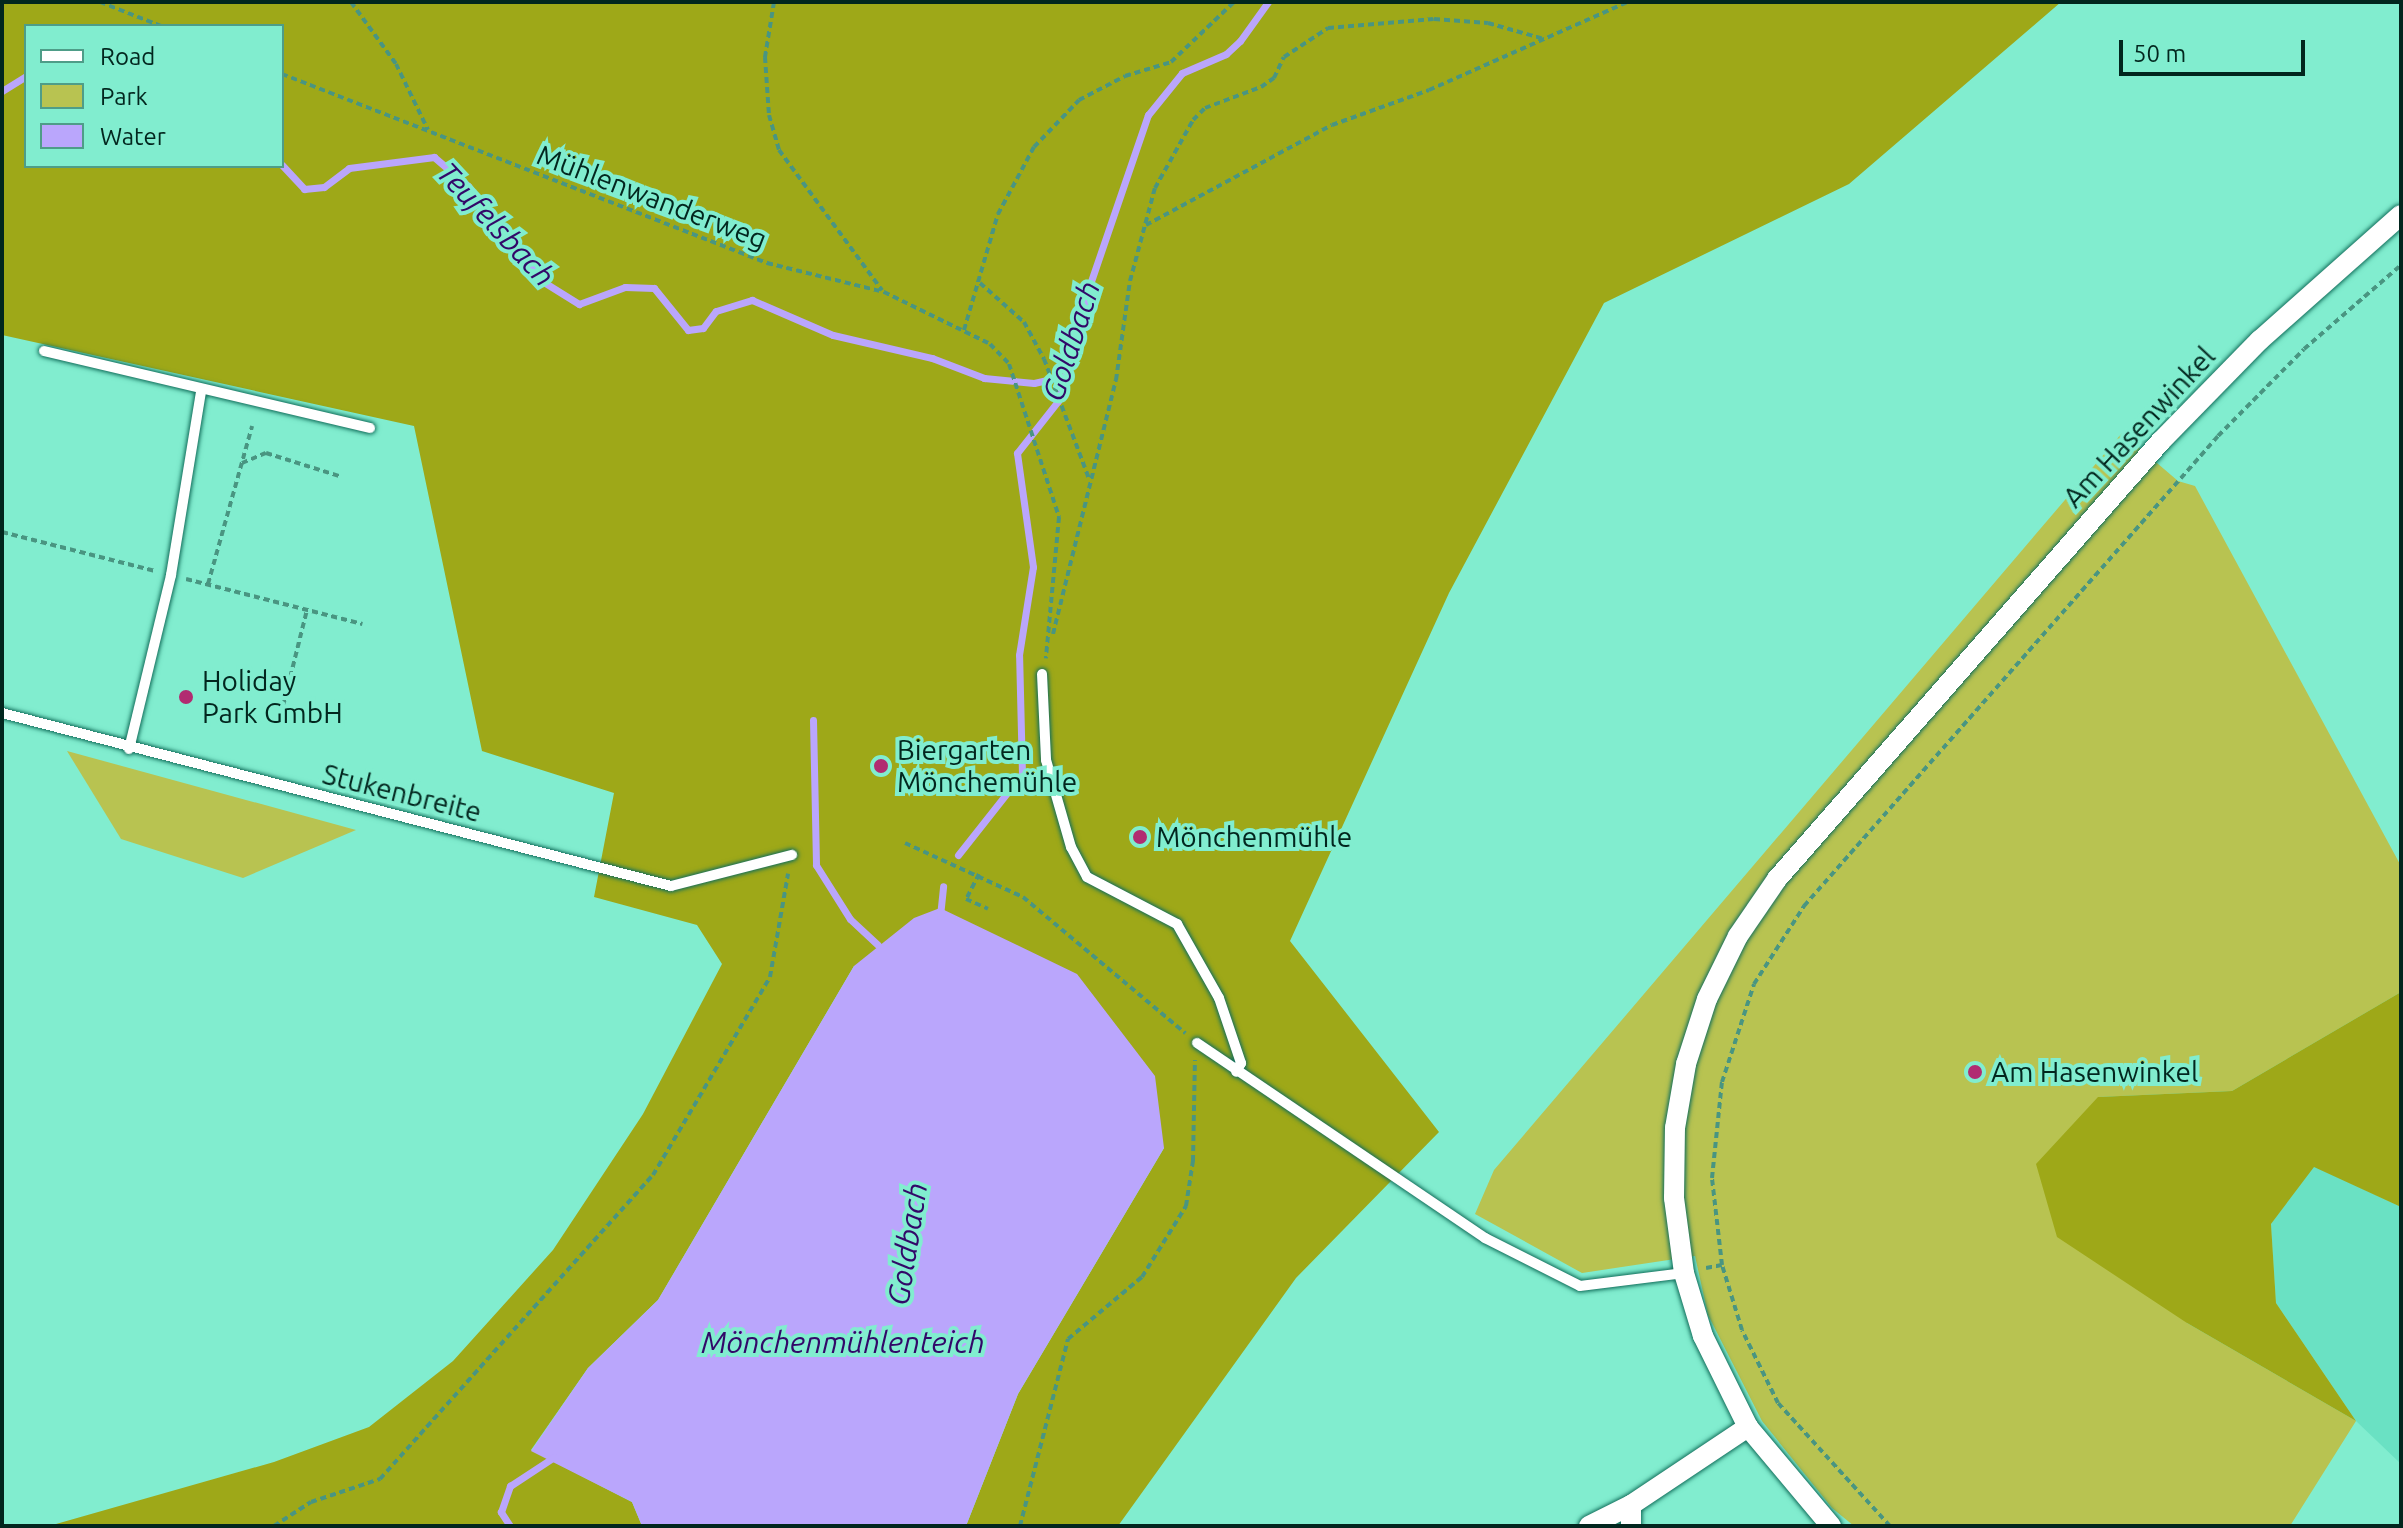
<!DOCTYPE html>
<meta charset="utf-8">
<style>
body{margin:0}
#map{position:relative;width:2403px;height:1528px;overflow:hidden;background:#81edcf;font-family:Ubuntu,sans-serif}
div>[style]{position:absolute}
.built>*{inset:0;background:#6ae1c3}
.green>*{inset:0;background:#b8c351}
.forest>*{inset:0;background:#9ea818}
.water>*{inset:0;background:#baa6fc}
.stream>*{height:7px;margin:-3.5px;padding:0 3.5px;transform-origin:3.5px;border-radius:3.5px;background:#baa6fc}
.path>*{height:4px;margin-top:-2px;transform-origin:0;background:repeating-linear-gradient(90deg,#499581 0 6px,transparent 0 10px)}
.roads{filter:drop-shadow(0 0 2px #126e5b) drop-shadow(0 0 2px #126e5b)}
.lane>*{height:10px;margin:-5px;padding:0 5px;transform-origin:5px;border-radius:5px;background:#fff}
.street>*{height:20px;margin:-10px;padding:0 10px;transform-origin:10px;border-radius:10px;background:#fff}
.dots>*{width:22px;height:22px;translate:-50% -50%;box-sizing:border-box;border:4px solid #81edcf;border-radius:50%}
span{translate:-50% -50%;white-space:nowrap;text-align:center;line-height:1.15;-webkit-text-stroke:8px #81edcf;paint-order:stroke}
.street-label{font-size:28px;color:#02261e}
.poi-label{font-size:28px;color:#02261e}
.left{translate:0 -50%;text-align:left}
.water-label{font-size:30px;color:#320868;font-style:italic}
.frame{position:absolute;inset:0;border:4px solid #02261e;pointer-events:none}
.legend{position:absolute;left:24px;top:24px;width:260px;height:144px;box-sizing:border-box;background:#81edcf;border:2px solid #4e9d88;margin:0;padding:10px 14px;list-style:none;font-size:24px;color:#02261e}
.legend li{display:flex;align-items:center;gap:16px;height:40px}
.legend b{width:40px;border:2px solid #4e9d88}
.scale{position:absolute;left:2119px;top:40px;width:186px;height:36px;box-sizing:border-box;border:4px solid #02261e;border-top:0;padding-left:10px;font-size:24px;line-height:28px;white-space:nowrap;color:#02261e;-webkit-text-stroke:6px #81edcf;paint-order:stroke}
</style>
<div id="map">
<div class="built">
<i style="clip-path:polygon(2314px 1166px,2401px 1207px,2401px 1464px,2356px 1421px,2276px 1303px,2271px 1224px)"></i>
</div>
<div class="green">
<i style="clip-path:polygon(2122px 433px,2178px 481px,2195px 486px,2401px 866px,2401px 992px,2232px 1091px,2098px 1097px,2187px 1323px,2356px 1421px,2290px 1526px,1854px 1526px,1832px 1508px,1762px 1421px,1708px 1315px,1695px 1256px,1582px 1273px,1475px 1214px,1494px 1170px)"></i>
<i style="clip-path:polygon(67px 751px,356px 830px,243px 878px,121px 839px)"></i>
</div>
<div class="forest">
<i style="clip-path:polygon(evenodd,2px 2px,2061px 2px,1849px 184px,1604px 303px,1449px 593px,1290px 941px,1439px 1132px,1296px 1278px,1118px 1526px,966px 1526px,1018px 1394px,1164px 1148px,854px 966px,658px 1300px,588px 1368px,531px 1450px,632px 1502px,642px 1526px,49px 1526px,274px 1462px,369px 1427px,453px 1361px,553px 1250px,643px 1114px,722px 964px,697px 925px,594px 897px,614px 793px,482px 751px,414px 426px,2px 335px,2px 2px,26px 26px,282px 26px,282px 166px,26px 166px,26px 26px)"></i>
<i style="clip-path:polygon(2401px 992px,2401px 1207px,2314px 1167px,2271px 1224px,2276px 1303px,2356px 1421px,2187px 1323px,2057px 1237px,2036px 1164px,2098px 1097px,2232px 1091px)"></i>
</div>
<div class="water">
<i style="clip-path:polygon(940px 908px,1077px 974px,1155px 1076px,1164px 1148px,1018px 1394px,966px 1526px,642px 1526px,632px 1502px,531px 1451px,588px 1368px,658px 1300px,854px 966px,914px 918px)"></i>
</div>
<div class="stream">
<i style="left:2px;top:91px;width:28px;rotate:-32deg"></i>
<i style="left:282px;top:165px;width:33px;rotate:47deg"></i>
<i style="left:304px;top:189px;width:20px;rotate:-6deg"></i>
<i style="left:324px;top:187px;width:31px;rotate:-37deg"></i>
<i style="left:349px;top:168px;width:86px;rotate:-7.4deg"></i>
<i style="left:434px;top:157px;width:45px;rotate:40.5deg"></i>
<i style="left:468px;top:186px;width:120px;rotate:52.1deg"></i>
<i style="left:542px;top:281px;width:44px;rotate:31.9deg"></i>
<i style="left:579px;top:304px;width:49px;rotate:-20.3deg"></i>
<i style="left:625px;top:287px;width:29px;rotate:2deg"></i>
<i style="left:654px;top:288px;width:54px;rotate:51deg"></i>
<i style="left:688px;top:330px;width:15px;rotate:-8deg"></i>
<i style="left:703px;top:328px;width:21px;rotate:-53deg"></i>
<i style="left:716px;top:311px;width:38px;rotate:-17deg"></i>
<i style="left:752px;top:300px;width:88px;rotate:23.4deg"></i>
<i style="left:833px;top:335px;width:102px;rotate:13.1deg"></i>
<i style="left:932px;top:358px;width:56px;rotate:21deg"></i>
<i style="left:984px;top:378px;width:50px;rotate:5.7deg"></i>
<i style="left:1034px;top:383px;width:27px;rotate:-13deg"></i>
<i style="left:813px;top:720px;width:145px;rotate:88.8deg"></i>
<i style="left:816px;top:865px;width:64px;rotate:57.8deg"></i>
<i style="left:850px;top:919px;width:38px;rotate:43deg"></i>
<i style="left:958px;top:855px;width:103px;rotate:-51.7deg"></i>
<i style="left:1022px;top:774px;width:119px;rotate:-91.4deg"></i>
<i style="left:1019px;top:655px;width:89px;rotate:-81deg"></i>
<i style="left:1033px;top:567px;width:115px;rotate:-98deg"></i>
<i style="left:1017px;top:453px;width:66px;rotate:-51.7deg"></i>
<i style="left:1058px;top:401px;width:115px;rotate:-74.9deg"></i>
<i style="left:1088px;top:290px;width:185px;rotate:-71.1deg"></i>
<i style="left:1148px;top:115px;width:54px;rotate:-51deg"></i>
<i style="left:1182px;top:73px;width:48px;rotate:-23.4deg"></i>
<i style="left:1226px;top:54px;width:19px;rotate:-43deg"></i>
<i style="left:1240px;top:41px;width:48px;rotate:-54.3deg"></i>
<i style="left:940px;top:916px;width:30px;rotate:-84deg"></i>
<i style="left:510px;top:1526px;width:17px;rotate:-123deg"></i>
<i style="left:501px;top:1512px;width:28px;rotate:-71deg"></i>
<i style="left:510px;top:1486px;width:53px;rotate:-33.4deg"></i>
</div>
<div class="path">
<i style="left:100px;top:2px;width:66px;rotate:21.5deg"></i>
<i style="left:351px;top:2px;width:77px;rotate:54deg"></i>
<i style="left:396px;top:64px;width:73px;rotate:64.1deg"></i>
<i style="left:774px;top:2px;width:56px;rotate:99.3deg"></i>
<i style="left:765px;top:57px;width:58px;rotate:86.1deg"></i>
<i style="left:769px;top:115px;width:36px;rotate:74deg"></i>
<i style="left:779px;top:150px;width:174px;rotate:53.7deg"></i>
<i style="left:282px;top:74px;width:521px;rotate:21.29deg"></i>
<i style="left:767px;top:263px;width:121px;rotate:13.9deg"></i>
<i style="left:884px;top:292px;width:118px;rotate:26.1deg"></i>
<i style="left:990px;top:344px;width:28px;rotate:46deg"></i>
<i style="left:1009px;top:364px;width:161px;rotate:71.9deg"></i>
<i style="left:1059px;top:517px;width:142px;rotate:95.3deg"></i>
<i style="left:1146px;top:225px;width:211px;rotate:-28.3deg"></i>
<i style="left:1332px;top:125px;width:103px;rotate:-19.8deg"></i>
<i style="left:1429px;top:90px;width:218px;rotate:-23.9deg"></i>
<i style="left:980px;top:283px;width:59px;rotate:41.6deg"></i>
<i style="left:1024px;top:322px;width:42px;rotate:61.6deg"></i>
<i style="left:1044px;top:359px;width:128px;rotate:69.4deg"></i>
<i style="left:964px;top:330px;width:121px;rotate:-73.7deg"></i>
<i style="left:998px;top:214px;width:76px;rotate:-61.8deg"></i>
<i style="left:1034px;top:147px;width:65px;rotate:-46.2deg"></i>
<i style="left:1079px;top:100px;width:52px;rotate:-27.6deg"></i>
<i style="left:1125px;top:76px;width:48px;rotate:-16.9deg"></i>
<i style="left:1171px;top:62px;width:87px;rotate:-43.6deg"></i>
<i style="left:242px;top:463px;width:26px;rotate:-23deg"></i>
<i style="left:266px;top:453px;width:77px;rotate:17.5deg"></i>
<i style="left:2px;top:532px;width:158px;rotate:14.3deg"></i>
<i style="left:186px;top:579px;width:182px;rotate:14.3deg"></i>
<i style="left:208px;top:584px;width:164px;rotate:-74.4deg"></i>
<i style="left:1053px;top:634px;width:262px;rotate:-76.1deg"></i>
<i style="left:1116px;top:380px;width:100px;rotate:-82deg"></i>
<i style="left:1130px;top:281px;width:96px;rotate:-75deg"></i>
<i style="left:1155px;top:188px;width:78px;rotate:-60.8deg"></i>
<i style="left:1193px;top:120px;width:17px;rotate:-45deg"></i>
<i style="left:1205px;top:108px;width:60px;rotate:-20.6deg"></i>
<i style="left:1261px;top:87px;width:16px;rotate:-35deg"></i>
<i style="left:1274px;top:78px;width:23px;rotate:-65deg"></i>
<i style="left:1284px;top:57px;width:53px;rotate:-33.4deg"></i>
<i style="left:1328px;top:28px;width:106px;rotate:-4.9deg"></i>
<i style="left:1434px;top:19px;width:54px;rotate:4.2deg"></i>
<i style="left:1488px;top:23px;width:58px;rotate:15.9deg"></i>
<i style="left:283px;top:706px;width:99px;rotate:-76deg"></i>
<i style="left:905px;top:843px;width:130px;rotate:24.6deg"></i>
<i style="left:1023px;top:897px;width:212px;rotate:40deg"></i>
<i style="left:979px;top:874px;width:28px;rotate:117deg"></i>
<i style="left:966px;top:899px;width:24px;rotate:24deg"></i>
<i style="left:1706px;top:1268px;width:16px;rotate:-11deg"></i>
<i style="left:274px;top:1526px;width:44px;rotate:-33deg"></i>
<i style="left:311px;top:1502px;width:73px;rotate:-18.4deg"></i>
<i style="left:380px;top:1479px;width:409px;rotate:-48.1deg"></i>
<i style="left:653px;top:1175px;width:230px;rotate:-59.4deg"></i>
<i style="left:770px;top:977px;width:105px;rotate:-80.1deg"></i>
<i style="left:1020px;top:1526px;width:193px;rotate:-75.6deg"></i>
<i style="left:1068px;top:1339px;width:97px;rotate:-40deg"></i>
<i style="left:1142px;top:1277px;width:84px;rotate:-58.2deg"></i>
<i style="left:1186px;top:1206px;width:46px;rotate:-81.2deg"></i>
<i style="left:1193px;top:1161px;width:101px;rotate:-88.9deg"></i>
<i style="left:1890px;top:1526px;width:166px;rotate:-132.3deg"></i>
<i style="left:1778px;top:1403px;width:81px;rotate:-116.3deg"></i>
<i style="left:1742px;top:1330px;width:68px;rotate:-107.1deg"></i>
<i style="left:1722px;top:1265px;width:88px;rotate:-96.6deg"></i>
<i style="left:1712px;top:1178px;width:97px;rotate:-84.1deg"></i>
<i style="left:1722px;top:1082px;width:103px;rotate:-71.9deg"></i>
<i style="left:1754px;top:984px;width:93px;rotate:-57.3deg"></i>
<i style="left:1804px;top:906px;width:626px;rotate:-48.62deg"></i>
<i style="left:2218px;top:436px;width:122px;rotate:-45.3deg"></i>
<i style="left:2304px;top:349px;width:128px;rotate:-40.9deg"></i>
</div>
<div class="roads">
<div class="lane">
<i style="left:44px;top:351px;width:335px;rotate:13.3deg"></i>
<i style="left:1042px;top:674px;width:86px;rotate:87.3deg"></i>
<i style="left:1046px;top:760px;width:91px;rotate:74deg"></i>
<i style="left:1071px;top:847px;width:34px;rotate:62deg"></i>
<i style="left:1087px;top:877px;width:102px;rotate:27.6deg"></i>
<i style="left:1177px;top:924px;width:85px;rotate:60.4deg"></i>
<i style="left:1219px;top:998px;width:69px;rotate:71.3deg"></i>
<i style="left:1241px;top:1063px;width:10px;rotate:119deg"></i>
<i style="left:2px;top:713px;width:691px;rotate:14.5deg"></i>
<i style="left:671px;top:886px;width:125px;rotate:-14.4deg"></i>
<i style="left:129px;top:749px;width:179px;rotate:-76.4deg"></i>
<i style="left:171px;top:575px;width:185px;rotate:-80.7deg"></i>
<i style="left:1197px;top:1043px;width:348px;rotate:34.1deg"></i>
<i style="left:1485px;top:1238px;width:106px;rotate:26.8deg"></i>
<i style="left:1580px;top:1286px;width:105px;rotate:-7.1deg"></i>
</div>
<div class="street">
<i style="left:1631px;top:1505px;width:21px;rotate:90deg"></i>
<i style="left:1589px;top:1526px;width:47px;rotate:-26.6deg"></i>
<i style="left:1631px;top:1505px;width:141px;rotate:-33.7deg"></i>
<i style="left:1831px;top:1526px;width:129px;rotate:-130deg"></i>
<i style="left:1748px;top:1427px;width:102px;rotate:-116.3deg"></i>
<i style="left:1703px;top:1336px;width:66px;rotate:-106.8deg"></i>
<i style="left:1684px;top:1273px;width:76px;rotate:-97.6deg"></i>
<i style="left:1674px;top:1198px;width:70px;rotate:-89.2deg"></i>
<i style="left:1675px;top:1128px;width:65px;rotate:-80.2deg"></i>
<i style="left:1686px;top:1064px;width:68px;rotate:-72.1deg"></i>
<i style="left:1707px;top:999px;width:70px;rotate:-63.8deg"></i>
<i style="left:1738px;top:936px;width:69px;rotate:-55.6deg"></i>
<i style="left:1777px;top:879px;width:582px;rotate:-48.76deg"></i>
<i style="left:2161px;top:441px;width:141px;rotate:-45.6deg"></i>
<i style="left:2260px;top:340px;width:188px;rotate:-41.6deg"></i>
</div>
</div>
<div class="dots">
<i style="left:186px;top:697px;background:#b12c71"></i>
<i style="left:881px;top:766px;background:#b12c71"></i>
<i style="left:1140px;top:837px;background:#b12c71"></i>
<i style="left:1975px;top:1072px;background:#b12c71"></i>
</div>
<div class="street-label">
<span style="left:652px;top:197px;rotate:21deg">Mühlenwanderweg</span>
<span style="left:2139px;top:427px;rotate:-47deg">Am Hasenwinkel</span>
<span style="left:402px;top:793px;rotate:14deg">Stukenbreite</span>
</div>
<div class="poi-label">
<span class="left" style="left:202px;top:697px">Holiday<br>Park GmbH</span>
<span class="left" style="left:897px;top:766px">Biergarten<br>Mönchemühle</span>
<span class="left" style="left:1156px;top:837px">Mönchenmühle</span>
<span class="left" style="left:1991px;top:1072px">Am Hasenwinkel</span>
</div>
<div class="water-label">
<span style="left:496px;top:224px;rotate:47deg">Teufelsbach</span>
<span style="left:1071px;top:341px;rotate:-72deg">Goldbach</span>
<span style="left:907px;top:1244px;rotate:-81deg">Goldbach</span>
<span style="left:843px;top:1342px">Mönchenmühlenteich</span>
</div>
<div class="frame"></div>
<ul class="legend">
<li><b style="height:10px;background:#fff"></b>Road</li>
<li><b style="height:22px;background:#b8c351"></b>Park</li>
<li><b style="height:22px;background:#baa6fc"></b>Water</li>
</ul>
<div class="scale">50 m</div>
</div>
